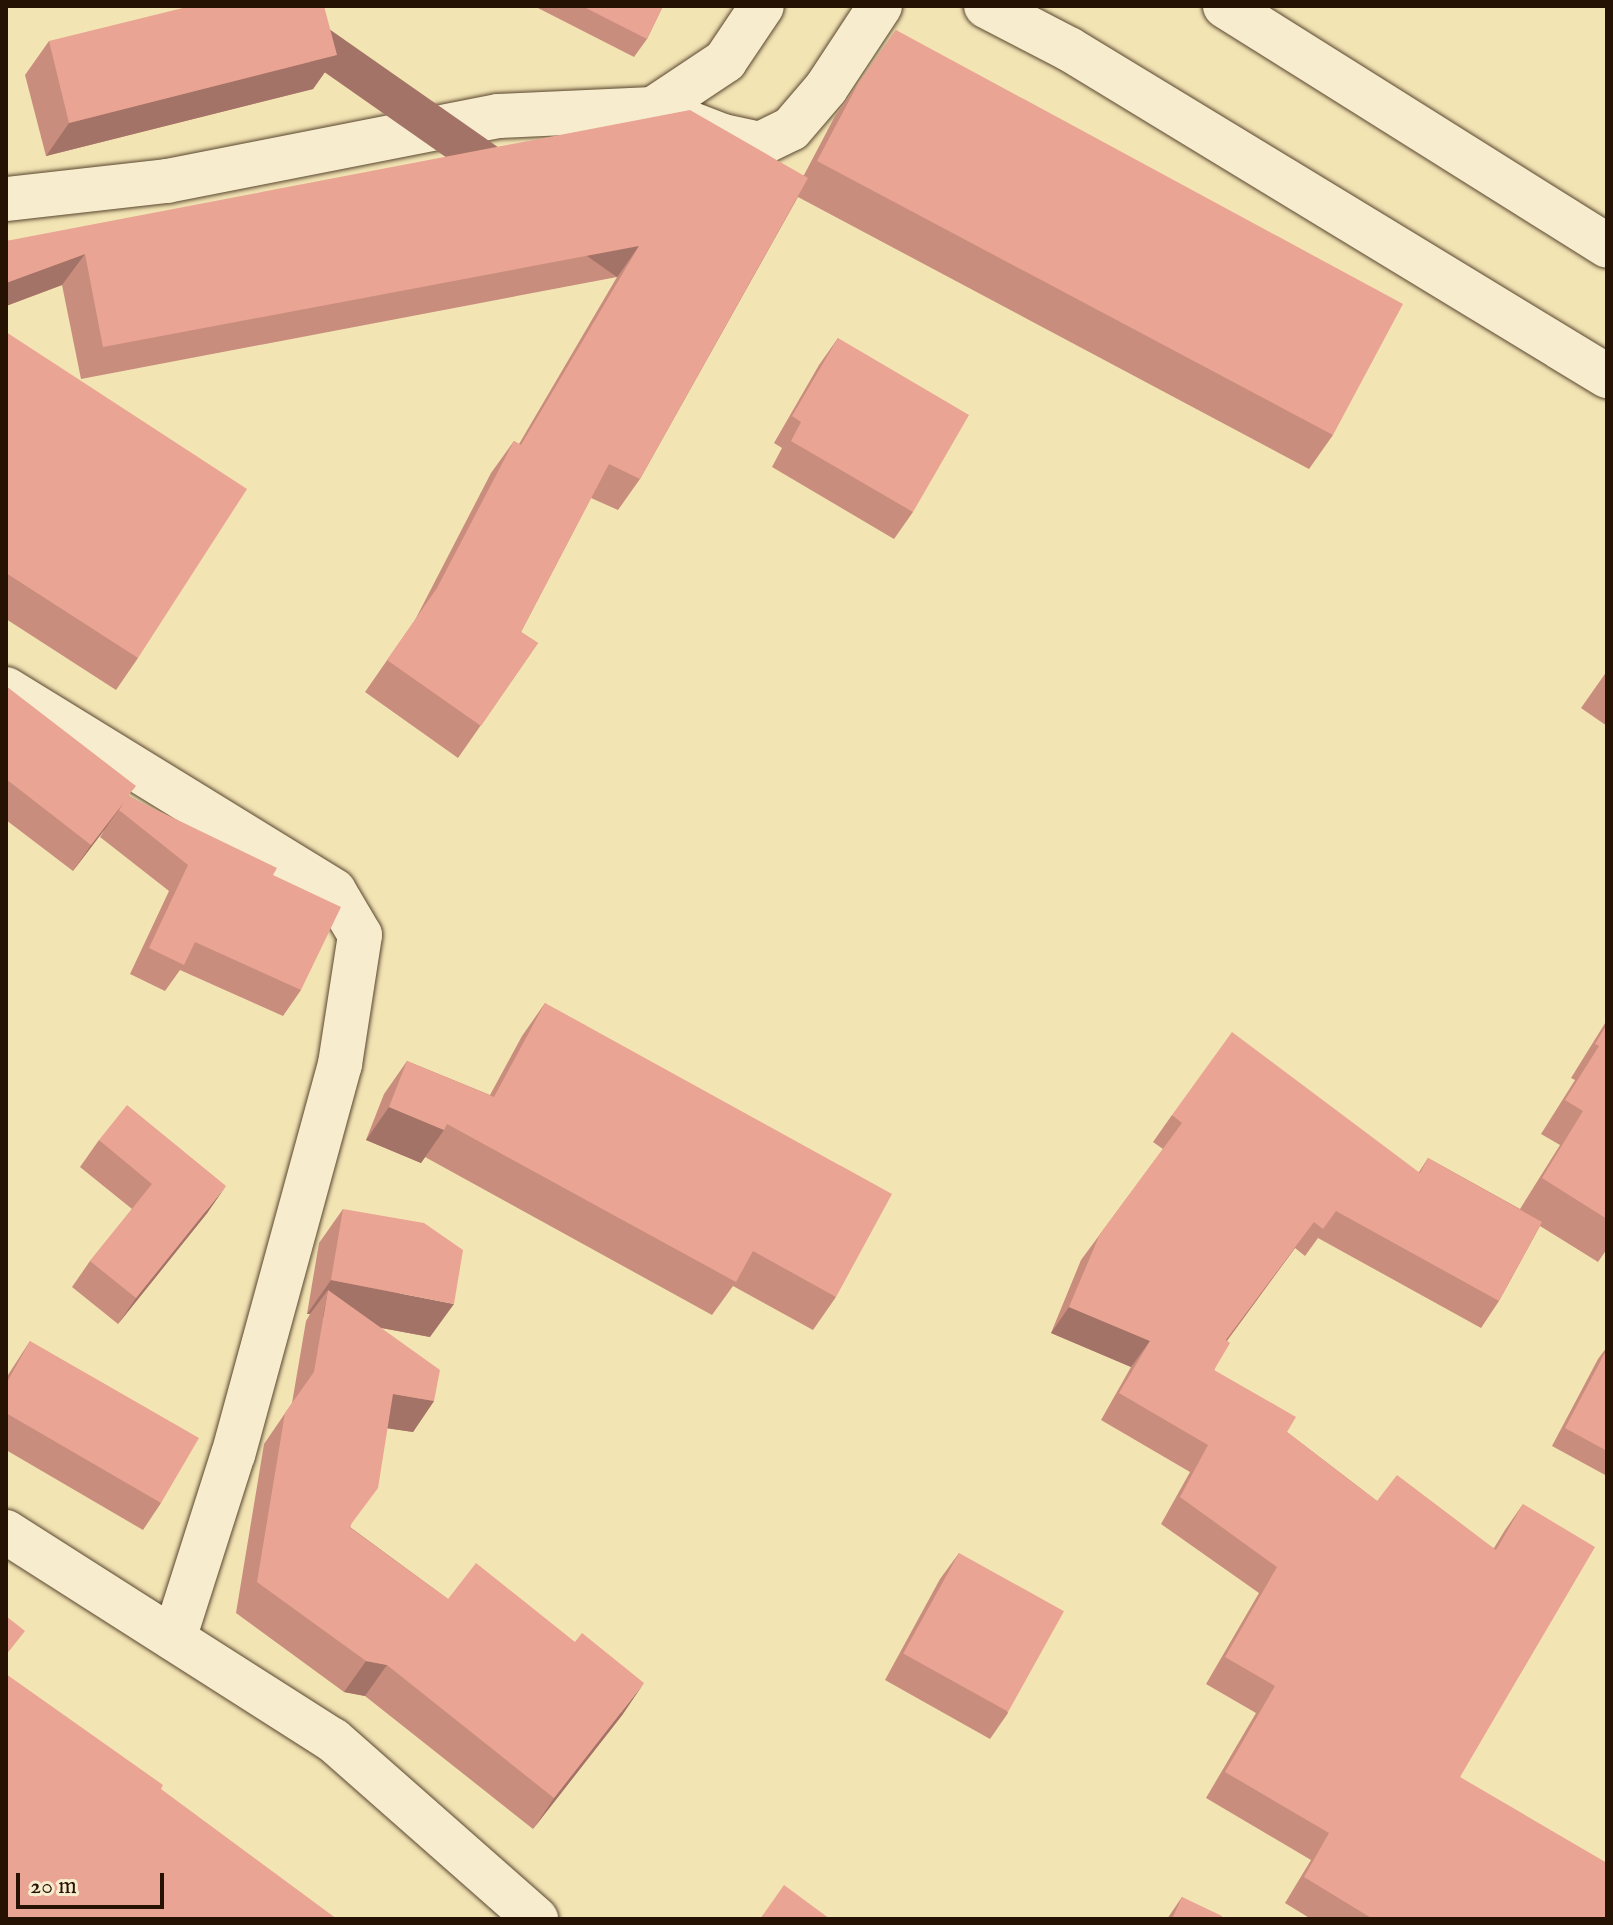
<!DOCTYPE html>
<style>
body{margin:0}
#map{position:relative;width:1613px;height:1925px;overflow:hidden;background:#f3e4b4;font-family:"IM FELL English",serif}
div>[style]{position:absolute}
.roads{filter:drop-shadow(0 0 2px #59462f) drop-shadow(0 0 2px #59462f)}
.minor>*{height:44px;margin:-22px;padding:0 22px;transform-origin:22px;border-radius:22px;background:#f7edce}
.secondary>*{height:44px;margin:-22px;padding:0 22px;transform-origin:22px;border-radius:22px;background:#f7edce}
.wall>*{inset:0;background:#c98d7e}
.shaded-wall>*{inset:0;background:#a47367;transform-origin:0 0}
.building>*{inset:0;background:#eaa493;transform-origin:0 0}
span{translate:-50% -50%;white-space:nowrap;text-align:center;line-height:1.15;-webkit-text-stroke:6px #f7edce;paint-order:stroke}
.frame{position:absolute;inset:0;border:8px solid #261203;pointer-events:none}
.scale{position:absolute;left:16px;top:1873px;width:148px;height:36px;box-sizing:border-box;border:4px solid #261203;border-top:0;padding-left:10px;font-size:24px;line-height:28px;white-space:nowrap;color:#261203;-webkit-text-stroke:6px #f7edce;paint-order:stroke}
</style>
<div id="map">
<div class="roads">
<div class="minor">
<i style="left:653px;top:109px;width:87px;rotate:-33.7deg"></i>
<i style="left:725px;top:61px;width:66px;rotate:-56.1deg"></i>
<i style="left:6px;top:199px;width:162px;rotate:-6.4deg"></i>
<i style="left:167px;top:181px;width:338px;rotate:-11.1deg"></i>
<i style="left:499px;top:116px;width:154px;rotate:-2.6deg"></i>
<i style="left:653px;top:109px;width:75px;rotate:21.1deg"></i>
<i style="left:723px;top:136px;width:38px;rotate:12deg"></i>
<i style="left:760px;top:144px;width:34px;rotate:-26deg"></i>
<i style="left:791px;top:129px;width:54px;rotate:-49.5deg"></i>
<i style="left:826px;top:88px;width:98px;rotate:-56.6deg"></i>
<i style="left:6px;top:689px;width:385px;rotate:31.6deg"></i>
<i style="left:334px;top:891px;width:51px;rotate:59.4deg"></i>
<i style="left:360px;top:935px;width:131px;rotate:98.8deg"></i>
<i style="left:340px;top:1064px;width:404px;rotate:105.3deg"></i>
<i style="left:233px;top:1454px;width:194px;rotate:107.7deg"></i>
<i style="left:6px;top:1532px;width:388px;rotate:32.5deg"></i>
<i style="left:333px;top:1740px;width:271px;rotate:41.4deg"></i>
</div>
<div class="secondary">
<i style="left:986px;top:6px;width:93px;rotate:27.4deg"></i>
<i style="left:1069px;top:49px;width:630px;rotate:31.29deg"></i>
<i style="left:1225px;top:6px;width:451px;rotate:32.1deg"></i>
</div>
</div>
<div class="wall">
<i style="clip-path:polygon(534px 6px,663px 6px,647px 39px,634px 57px)"></i>
<i style="clip-path:polygon(896px 30px,1333px 435px,1309px 469px,798px 197px,640px 479px,618px 510px,591px 498px,521px 632px,538px 643px,458px 758px,365px 692px,415px 620px,491px 473px,514px 441px,519px 444px,617px 277px,81px 379px,62px 285px,6px 306px,6px 241px,804px 175px,835px 116px)"></i>
<i style="clip-path:polygon(49px 41px,337px 55px,313px 89px,46px 156px,25px 75px)"></i>
<i style="clip-path:polygon(6px 332px,138px 658px,116px 690px,6px 619px)"></i>
<i style="clip-path:polygon(838px 338px,913px 512px,894px 539px,772px 467px,782px 448px,774px 443px,819px 365px)"></i>
<i style="clip-path:polygon(1607px 671px,1607px 726px,1581px 708px)"></i>
<i style="clip-path:polygon(6px 686px,129px 796px,273px 875px,301px 990px,283px 1016px,180px 970px,165px 991px,130px 974px,169px 891px,100px 837px,105px 829px,73px 871px,6px 820px)"></i>
<i style="clip-path:polygon(545px 1003px,836px 1297px,813px 1330px,733px 1286px,712px 1315px,425px 1157px,421px 1163px,366px 1140px,384px 1094px,407px 1061px,490px 1095px,522px 1036px)"></i>
<i style="clip-path:polygon(1607px 1020px,1607px 1249px,1598px 1262px,1540px 1226px,1499px 1301px,1481px 1328px,1318px 1238px,1305px 1256px,1295px 1248px,1227px 1341px,1214px 1370px,1287px 1432px,1377px 1501px,1494px 1548px,1505px 1530px,1523px 1504px,1460px 1777px,1607px 1919px,1311px 1919px,1285px 1903px,1311px 1860px,1206px 1798px,1256px 1713px,1206px 1684px,1259px 1593px,1161px 1524px,1190px 1472px,1101px 1420px,1131px 1367px,1051px 1333px,1081px 1260px,1163px 1149px,1153px 1142px,1172px 1115px,1419px 1172px,1428px 1158px,1520px 1209px,1560px 1145px,1541px 1134px,1575px 1080px,1571px 1078px)"></i>
<i style="clip-path:polygon(99px 1140px,208px 1212px,118px 1324px,72px 1287px,90px 1261px,132px 1209px,80px 1167px)"></i>
<i style="clip-path:polygon(343px 1209px,430px 1337px,381px 1328px,434px 1401px,413px 1432px,387px 1428px,350px 1527px,448px 1599px,623px 1714px,533px 1829px,365px 1696px,344px 1692px,236px 1613px,264px 1444px,292px 1403px,306px 1321px,310px 1314px,307px 1314px,319px 1243px)"></i>
<i style="clip-path:polygon(30px 1341px,161px 1503px,143px 1530px,6px 1450px,6px 1378px)"></i>
<i style="clip-path:polygon(1607px 1347px,1607px 1476px,1552px 1446px,1598px 1359px)"></i>
<i style="clip-path:polygon(959px 1553px,1008px 1713px,990px 1739px,885px 1680px,940px 1579px)"></i>
<i style="clip-path:polygon(1182px 1897px,1221px 1919px,1167px 1919px)"></i>
</div>
<div class="shaded-wall">
<i style="clip-path:polygon(337px 55px,313px 89px,46px 156px,69px 123px)"></i>
<i style="left:639px;top:246px;width:38px;height:545px;rotate:125deg"></i>
<i style="clip-path:polygon(85px 254px,62px 285px,6px 306px,6px 283px)"></i>
<i style="clip-path:polygon(124px 802px,105px 829px,73px 871px,91px 845px)"></i>
<i style="clip-path:polygon(389px 1107px,444px 1130px,421px 1163px,366px 1140px)"></i>
<i style="clip-path:polygon(226px 1186px,208px 1212px,118px 1324px,136px 1298px)"></i>
<i style="clip-path:polygon(1314px 1222px,1295px 1248px,1207px 1367px,1226px 1340px)"></i>
<i style="clip-path:polygon(331px 1280px,454px 1304px,430px 1337px,323px 1317px,328px 1290px,310px 1314px,307px 1314px)"></i>
<i style="clip-path:polygon(1069px 1307px,1150px 1341px,1131px 1367px,1051px 1333px)"></i>
<i style="clip-path:polygon(393px 1394px,434px 1401px,413px 1432px,371px 1426px)"></i>
<i style="clip-path:polygon(366px 1661px,387px 1665px,365px 1696px,344px 1692px)"></i>
<i style="clip-path:polygon(644px 1683px,623px 1714px,533px 1829px,554px 1798px)"></i>
</div>
<div class="building">
<i style="clip-path:polygon(191px 6px,324px 6px,337px 55px,69px 123px,49px 41px)"></i>
<i style="clip-path:polygon(582px 6px,663px 6px,647px 39px)"></i>
<i style="clip-path:polygon(896px 30px,1403px 304px,1333px 435px,817px 161px,859px 82px)"></i>
<i style="clip-path:polygon(690px 110px,808px 178px,640px 479px,609px 464px,521px 632px,538px 643px,481px 726px,387px 660px,437px 588px,514px 441px,521px 445px,639px 246px,103px 347px,85px 254px,6px 283px,6px 241px)"></i>
<i style="clip-path:polygon(6px 332px,247px 489px,138px 658px,6px 573px)"></i>
<i style="clip-path:polygon(838px 338px,969px 415px,913px 512px,791px 441px,801px 422px,792px 416px)"></i>
<i style="clip-path:polygon(6px 686px,136px 786px,128px 796px,277px 868px,273px 875px,341px 907px,301px 990px,195px 942px,184px 965px,149px 948px,188px 865px,119px 810px,124px 802px,91px 845px,6px 779px)"></i>
<i style="clip-path:polygon(545px 1003px,892px 1194px,836px 1297px,753px 1251px,736px 1282px,447px 1124px,444px 1130px,389px 1107px,407px 1061px,494px 1097px)"></i>
<i style="clip-path:polygon(1607px 1024px,1607px 1219px,1542px 1178px,1583px 1111px,1565px 1100px,1599px 1046px,1595px 1044px)"></i>
<i style="clip-path:polygon(1232px 1032px,1420px 1173px,1428px 1158px,1542px 1222px,1499px 1301px,1336px 1211px,1323px 1229px,1314px 1222px,1226px 1340px,1230px 1343px,1214px 1370px,1296px 1417px,1287px 1432px,1377px 1501px,1397px 1475px,1496px 1550px,1523px 1504px,1595px 1547px,1460px 1777px,1607px 1863px,1607px 1919px,1373px 1919px,1304px 1877px,1329px 1833px,1225px 1772px,1275px 1686px,1225px 1657px,1277px 1567px,1180px 1497px,1208px 1445px,1119px 1393px,1150px 1341px,1069px 1307px,1100px 1234px,1182px 1123px,1172px 1115px)"></i>
<i style="clip-path:polygon(127px 1105px,226px 1186px,136px 1298px,90px 1261px,152px 1184px,99px 1140px)"></i>
<i style="clip-path:polygon(343px 1209px,424px 1223px,463px 1250px,454px 1304px,331px 1280px)"></i>
<i style="clip-path:polygon(328px 1290px,440px 1370px,434px 1401px,393px 1394px,378px 1488px,349px 1527px,448px 1599px,476px 1563px,575px 1642px,582px 1633px,644px 1683px,554px 1798px,387px 1665px,366px 1661px,257px 1582px,285px 1413px,314px 1372px)"></i>
<i style="clip-path:polygon(30px 1341px,199px 1438px,161px 1503px,6px 1413px,6px 1384px)"></i>
<i style="clip-path:polygon(1607px 1349px,1607px 1451px,1565px 1428px)"></i>
<i style="left:959px;top:1553px;width:120px;height:115px;rotate:29deg"></i>
<i style="clip-path:polygon(6px 1616px,25px 1631px,6px 1655px)"></i>
<i style="clip-path:polygon(6px 1674px,163px 1785px,161px 1789px,337px 1919px,6px 1919px)"></i>
<i style="clip-path:polygon(784px 1885px,830px 1919px,760px 1919px)"></i>
<i style="clip-path:polygon(1182px 1897px,1222px 1916px,1221px 1919px,1172px 1919px)"></i>
</div>
<div class="frame"></div>
<div class="scale">20 m</div>
</div>
